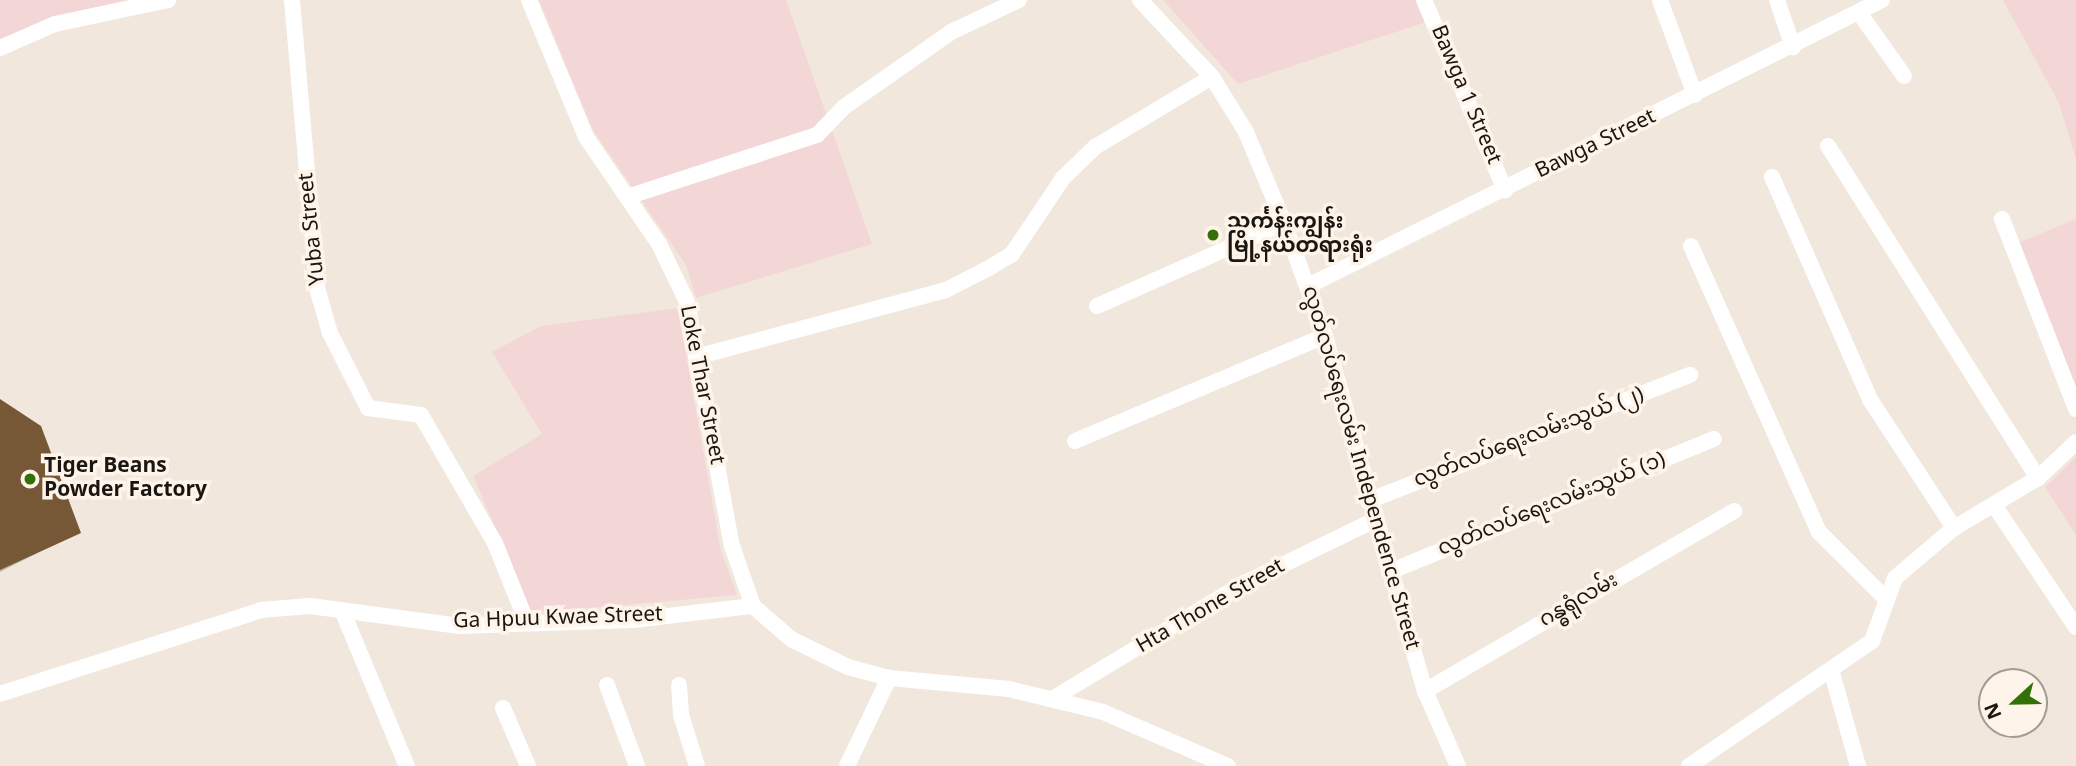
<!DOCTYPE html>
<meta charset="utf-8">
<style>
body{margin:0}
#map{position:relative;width:2076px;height:766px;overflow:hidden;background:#f1e7dc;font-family:Georgia,"Noto Sans Myanmar",serif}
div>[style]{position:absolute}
.industrial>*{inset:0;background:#f2d7d6}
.shadow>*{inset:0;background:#0003}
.building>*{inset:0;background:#765836}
.minor>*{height:16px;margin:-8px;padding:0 8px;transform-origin:8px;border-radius:8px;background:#fff}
.dots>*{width:19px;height:19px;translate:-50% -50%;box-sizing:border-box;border:4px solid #fff4e9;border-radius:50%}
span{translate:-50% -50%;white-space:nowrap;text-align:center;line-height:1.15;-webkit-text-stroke:7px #fff4e9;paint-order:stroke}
.street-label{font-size:21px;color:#1a1612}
.poi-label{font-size:21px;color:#1a1612;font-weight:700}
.left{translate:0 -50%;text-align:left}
.north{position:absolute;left:1978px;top:668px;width:70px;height:70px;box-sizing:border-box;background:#fff4e9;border:2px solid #a39b93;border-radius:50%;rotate:248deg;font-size:19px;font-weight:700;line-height:28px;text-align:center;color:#1a1612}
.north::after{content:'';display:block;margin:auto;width:24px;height:32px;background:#327108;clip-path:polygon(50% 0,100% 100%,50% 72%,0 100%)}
</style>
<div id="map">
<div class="industrial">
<i style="clip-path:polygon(0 0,140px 0,0 40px)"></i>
<i style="clip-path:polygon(539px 0,786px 0,872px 244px,696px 298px,686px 265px,593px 130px)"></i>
<i style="clip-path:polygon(1163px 0,1421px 0,1429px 21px,1238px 84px)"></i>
<i style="clip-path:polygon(2003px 0,2076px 0,2076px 159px,2059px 103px)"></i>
<i style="clip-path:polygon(2076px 219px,2076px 392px,2018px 243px)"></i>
<i style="clip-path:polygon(678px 308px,721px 551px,737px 595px,532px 613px,473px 476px,542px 434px,492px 352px,541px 326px)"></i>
<i style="clip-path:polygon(2076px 457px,2076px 535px,2045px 487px)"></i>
</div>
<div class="shadow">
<i style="clip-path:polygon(0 401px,79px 532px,0 572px)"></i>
</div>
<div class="building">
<i style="clip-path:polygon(0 399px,41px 426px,81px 533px,0 570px)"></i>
</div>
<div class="minor">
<i style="left:292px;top:0;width:289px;rotate:85deg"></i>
<i style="left:317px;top:288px;width:47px;rotate:73.9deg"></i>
<i style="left:330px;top:333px;width:84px;rotate:63.1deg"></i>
<i style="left:368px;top:408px;width:53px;rotate:7.5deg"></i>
<i style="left:421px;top:415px;width:148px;rotate:60deg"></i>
<i style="left:495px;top:543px;width:86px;rotate:68.2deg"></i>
<i style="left:529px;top:0;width:148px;rotate:67.4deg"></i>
<i style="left:586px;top:137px;width:130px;rotate:55.7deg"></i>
<i style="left:659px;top:244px;width:64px;rotate:64.2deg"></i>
<i style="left:687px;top:302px;width:248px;rotate:79.6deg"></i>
<i style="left:732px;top:546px;width:64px;rotate:70.7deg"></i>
<i style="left:753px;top:606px;width:50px;rotate:41deg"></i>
<i style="left:791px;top:639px;width:64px;rotate:26.2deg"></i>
<i style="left:848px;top:667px;width:42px;rotate:15deg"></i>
<i style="left:889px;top:678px;width:121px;rotate:5.2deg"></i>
<i style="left:1009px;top:689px;width:97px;rotate:13.7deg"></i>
<i style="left:1103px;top:712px;width:136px;rotate:23.4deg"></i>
<i style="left:1140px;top:0;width:105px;rotate:46.9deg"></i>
<i style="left:1212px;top:77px;width:65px;rotate:58.3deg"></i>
<i style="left:1246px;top:132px;width:99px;rotate:67.3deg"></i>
<i style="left:1284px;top:223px;width:120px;rotate:70.1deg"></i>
<i style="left:1325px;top:336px;width:369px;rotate:74.3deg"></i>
<i style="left:1425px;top:691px;width:82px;rotate:66.3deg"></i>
<i style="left:1424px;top:0;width:207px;rotate:66.9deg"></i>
<i style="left:1660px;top:0;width:101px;rotate:69.8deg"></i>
<i style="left:1777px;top:0;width:50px;rotate:71.2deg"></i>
<i style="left:1860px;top:14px;width:76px;rotate:54.6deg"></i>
<i style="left:0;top:48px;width:60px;rotate:-23.6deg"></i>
<i style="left:55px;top:24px;width:116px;rotate:-12deg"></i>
<i style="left:1828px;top:146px;width:393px;rotate:57.7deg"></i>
<i style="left:1772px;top:177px;width:245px;rotate:66.2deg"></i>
<i style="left:1871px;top:401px;width:152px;rotate:56.8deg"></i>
<i style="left:627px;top:197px;width:200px;rotate:-18.1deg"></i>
<i style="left:817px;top:135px;width:39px;rotate:-46deg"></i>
<i style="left:844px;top:107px;width:131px;rotate:-35deg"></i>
<i style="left:951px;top:32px;width:75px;rotate:-25.2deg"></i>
<i style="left:2002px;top:219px;width:204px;rotate:68.7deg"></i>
<i style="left:1691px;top:246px;width:313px;rotate:65.9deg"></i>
<i style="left:1819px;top:532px;width:96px;rotate:45deg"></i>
<i style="left:1308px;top:286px;width:641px;rotate:-26.49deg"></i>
<i style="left:1097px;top:306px;width:205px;rotate:-23.9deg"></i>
<i style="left:696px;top:357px;width:259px;rotate:-15deg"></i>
<i style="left:946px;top:290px;width:48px;rotate:-27.1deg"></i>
<i style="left:989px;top:268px;width:27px;rotate:-31deg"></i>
<i style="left:1012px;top:254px;width:92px;rotate:-56.1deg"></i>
<i style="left:1063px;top:178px;width:45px;rotate:-44.1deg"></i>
<i style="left:1095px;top:147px;width:136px;rotate:-30.9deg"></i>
<i style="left:1075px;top:441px;width:271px;rotate:-22.8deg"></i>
<i style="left:1368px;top:501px;width:346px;rotate:-21.4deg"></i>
<i style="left:1994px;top:505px;width:147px;rotate:56.1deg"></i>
<i style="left:1389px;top:572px;width:351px;rotate:-22.3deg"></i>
<i style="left:344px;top:615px;width:164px;rotate:67.4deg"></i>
<i style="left:1832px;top:673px;width:97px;rotate:74.4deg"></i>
<i style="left:607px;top:685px;width:86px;rotate:69.7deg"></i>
<i style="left:679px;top:685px;width:30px;rotate:86deg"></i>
<i style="left:681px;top:715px;width:53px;rotate:72.6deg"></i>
<i style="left:1425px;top:691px;width:358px;rotate:-30.2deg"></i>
<i style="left:0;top:694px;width:274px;rotate:-17.8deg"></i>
<i style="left:261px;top:610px;width:49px;rotate:-4.7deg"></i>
<i style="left:310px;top:606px;width:151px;rotate:7.6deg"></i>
<i style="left:460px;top:626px;width:173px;rotate:-2deg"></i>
<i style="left:633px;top:620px;width:121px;rotate:-6.7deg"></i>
<i style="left:1052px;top:699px;width:221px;rotate:-31.1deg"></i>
<i style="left:1241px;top:585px;width:147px;rotate:-25.9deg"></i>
<i style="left:503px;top:708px;width:63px;rotate:66.7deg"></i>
<i style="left:847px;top:766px;width:98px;rotate:-64.5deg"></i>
<i style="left:1689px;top:766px;width:222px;rotate:-34.3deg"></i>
<i style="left:1872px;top:641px;width:67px;rotate:-69.9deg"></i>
<i style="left:1895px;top:578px;width:77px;rotate:-40.3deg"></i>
<i style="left:1954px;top:528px;width:98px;rotate:-30.8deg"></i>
<i style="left:2038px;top:478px;width:52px;rotate:-43.5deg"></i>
</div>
<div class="dots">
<i style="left:1213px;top:235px;background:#327108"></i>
<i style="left:30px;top:479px;background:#327108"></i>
</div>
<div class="street-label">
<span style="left:1465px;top:95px;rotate:67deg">Bawga 1 Street</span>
<span style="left:1596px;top:145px;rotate:-26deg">Bawga Street</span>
<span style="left:313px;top:229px;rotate:-96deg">Yuba Street</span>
<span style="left:701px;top:385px;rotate:79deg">Loke Thar Street</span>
<span style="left:1529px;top:438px;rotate:-21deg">လွတ်လပ်ရေးလမ်းသွယ် (၂)</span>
<span style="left:1360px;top:468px;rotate:74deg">လွတ်လပ်ရေးလမ်း Independence Street</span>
<span style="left:1552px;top:505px;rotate:-22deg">လွတ်လပ်ရေးလမ်းသွယ် (၁)</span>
<span style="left:1579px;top:601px;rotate:-30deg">ဂန္ဓရုံလမ်း</span>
<span style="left:1211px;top:607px;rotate:-30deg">Hta Thone Street</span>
<span style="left:558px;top:619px;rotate:-2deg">Ga Hpuu Kwae Street</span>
</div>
<div class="poi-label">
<span class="left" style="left:1227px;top:235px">သင်္ကန်းကျွန်း<br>မြို့နယ်တရားရုံး</span>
<span class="left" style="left:44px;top:479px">Tiger Beans<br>Powder Factory</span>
</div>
<div class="north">N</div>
</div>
